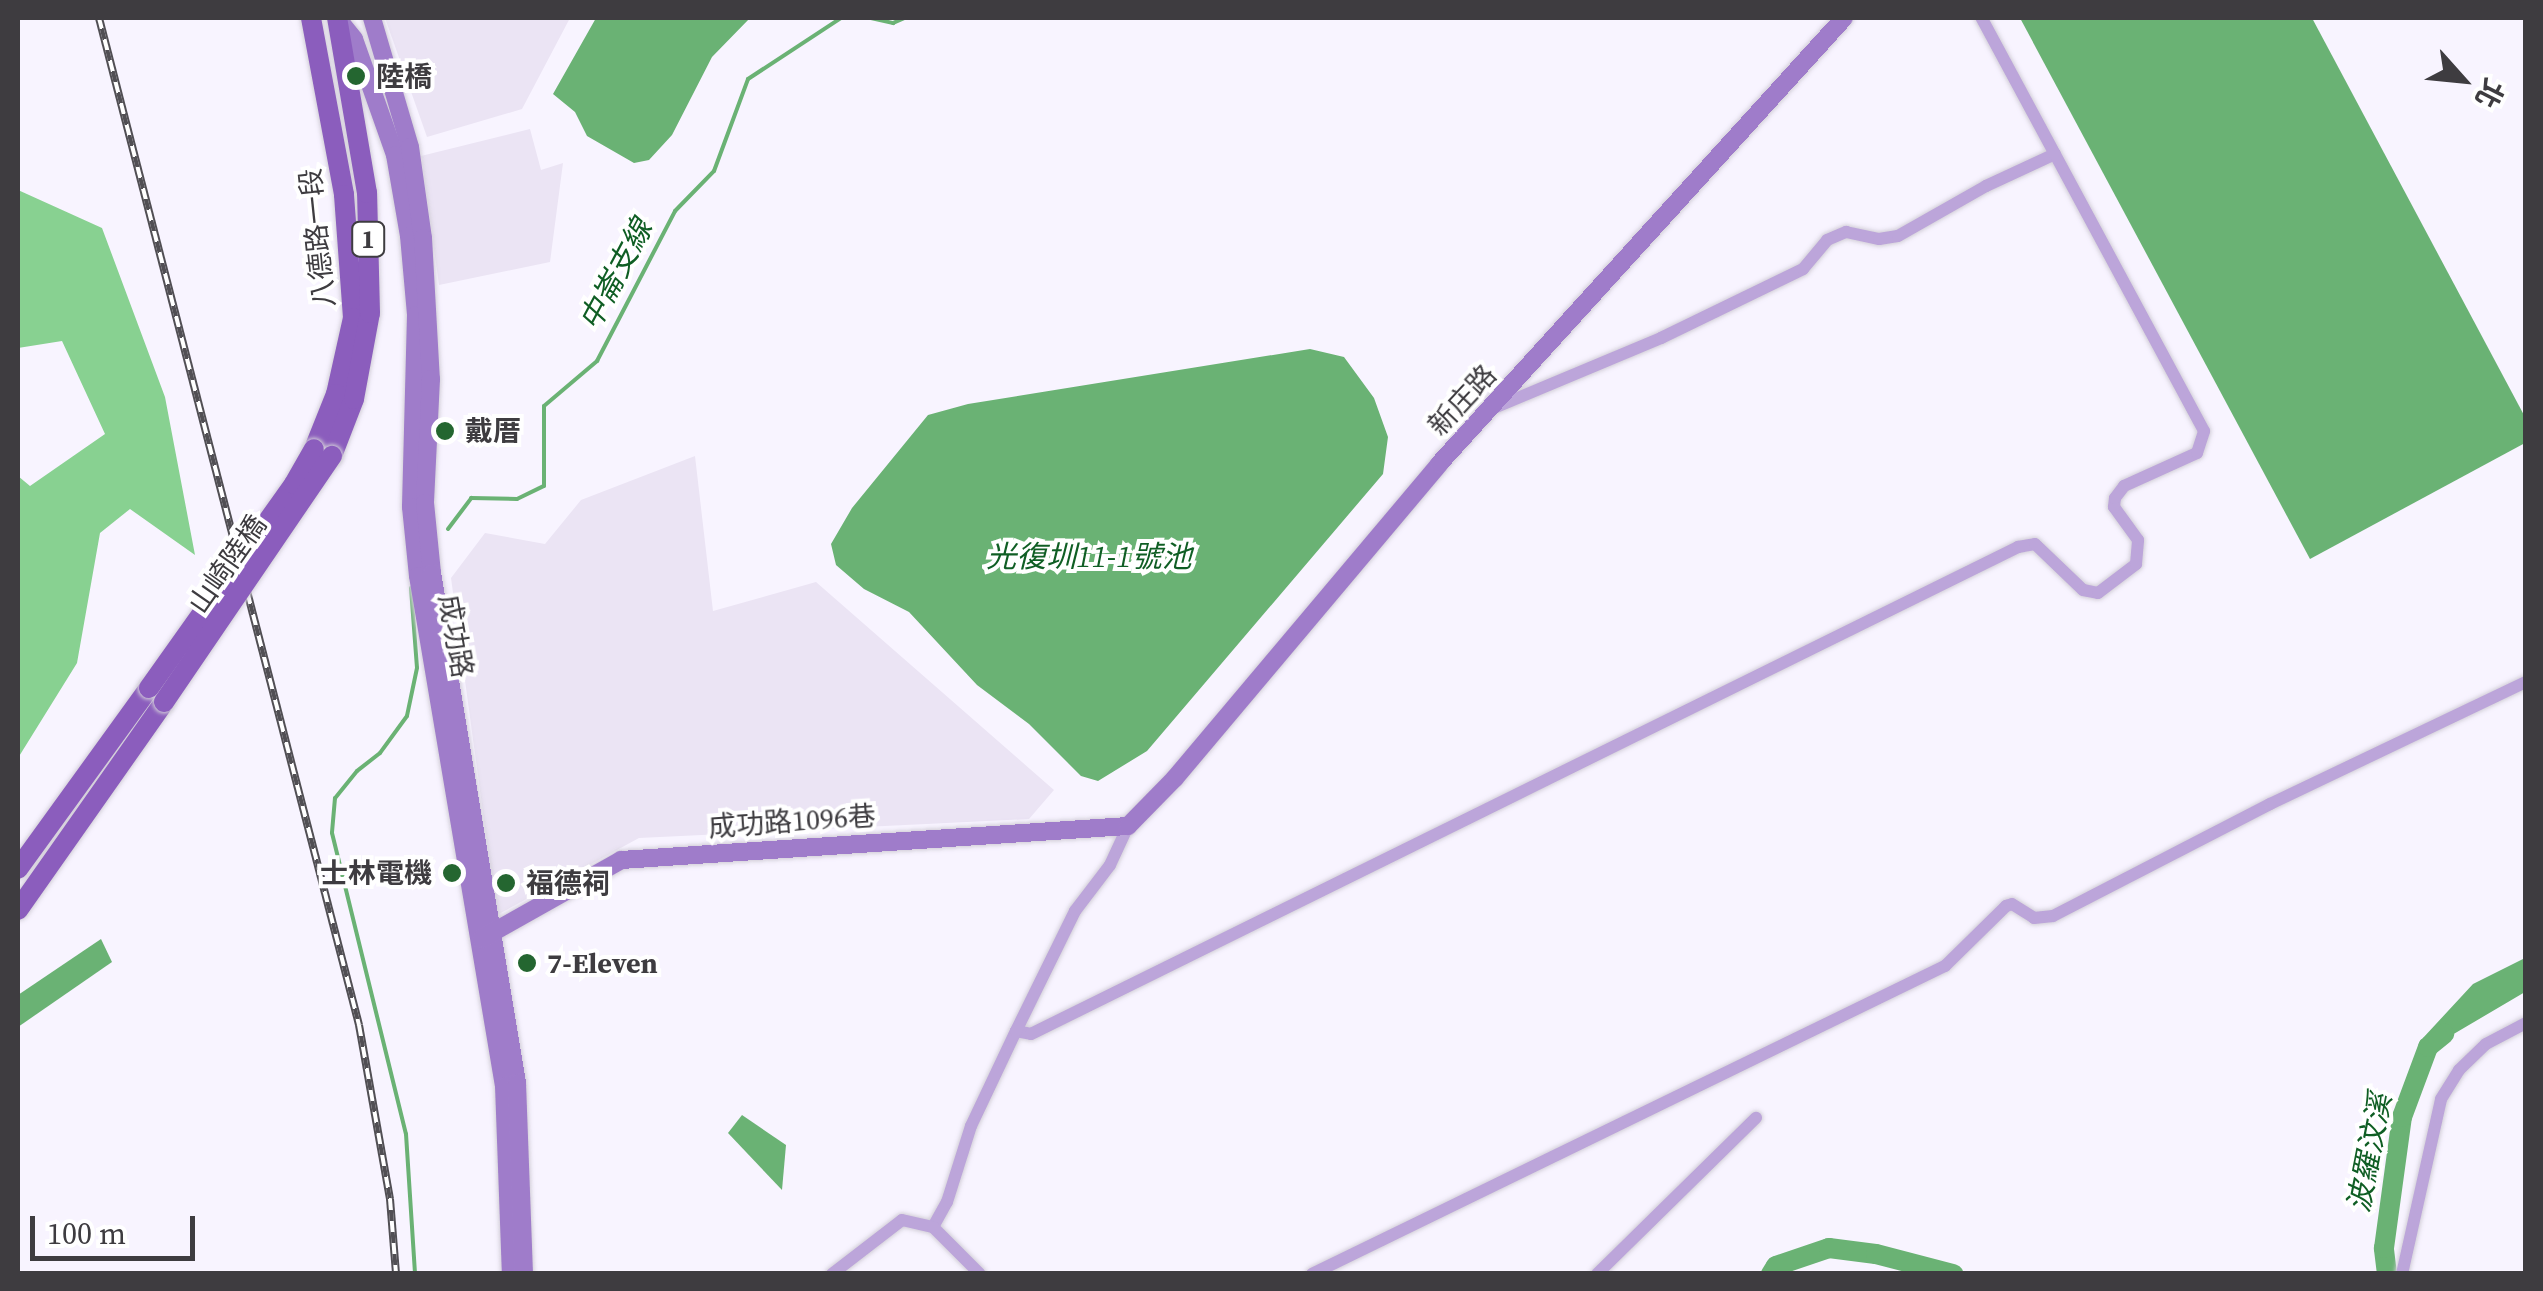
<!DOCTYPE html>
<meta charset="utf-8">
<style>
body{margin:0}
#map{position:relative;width:2543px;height:1291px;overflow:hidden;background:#f8f4ff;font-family:"Source Serif 4","Noto Sans TC",serif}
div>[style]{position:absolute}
.built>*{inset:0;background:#ebe4f4}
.forest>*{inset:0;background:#88d191}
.water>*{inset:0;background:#6ab274}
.stream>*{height:4px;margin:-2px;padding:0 2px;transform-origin:2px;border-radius:2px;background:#6ab274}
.river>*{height:20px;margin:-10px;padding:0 10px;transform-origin:10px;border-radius:10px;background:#6ab274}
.roads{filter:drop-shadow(0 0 2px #d3cfd9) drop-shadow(0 0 2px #d3cfd9)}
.street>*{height:12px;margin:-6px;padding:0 6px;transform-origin:6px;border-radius:6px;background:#bca5da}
.secondary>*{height:18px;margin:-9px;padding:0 9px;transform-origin:9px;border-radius:9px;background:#9f7cca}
.primary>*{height:20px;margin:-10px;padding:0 10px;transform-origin:10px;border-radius:10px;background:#8b5dbd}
.rail>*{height:8px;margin-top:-4px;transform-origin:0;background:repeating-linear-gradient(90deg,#fff 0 11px,#514f54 0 22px);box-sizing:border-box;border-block:2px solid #514f54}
.bridges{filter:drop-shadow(0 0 2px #d3cfd9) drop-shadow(0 0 2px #d3cfd9)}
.primary-bridge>*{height:20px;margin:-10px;padding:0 10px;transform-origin:10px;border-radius:10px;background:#8b5dbd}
.dots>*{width:28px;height:28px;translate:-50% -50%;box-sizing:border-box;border:5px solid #fff;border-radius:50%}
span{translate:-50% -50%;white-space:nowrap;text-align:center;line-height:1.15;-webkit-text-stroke:8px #fff;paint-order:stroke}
.shield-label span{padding:2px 8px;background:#fff;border:2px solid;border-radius:8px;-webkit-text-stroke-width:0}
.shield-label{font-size:25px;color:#3e3c40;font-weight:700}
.poi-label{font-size:28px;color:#3e3c40;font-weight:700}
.left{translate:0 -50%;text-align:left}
.right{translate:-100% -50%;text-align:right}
.street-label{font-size:28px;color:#3e3c40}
.water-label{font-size:30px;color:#0f5e24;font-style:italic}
.frame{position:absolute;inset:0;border:20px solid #3e3c40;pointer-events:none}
.north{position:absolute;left:2413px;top:30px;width:100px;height:100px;-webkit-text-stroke:8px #fff;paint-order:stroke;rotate:117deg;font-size:28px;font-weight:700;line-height:40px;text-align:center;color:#3e3c40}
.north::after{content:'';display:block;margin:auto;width:35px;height:45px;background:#3e3c40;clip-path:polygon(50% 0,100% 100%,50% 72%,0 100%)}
.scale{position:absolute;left:30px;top:1216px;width:165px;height:45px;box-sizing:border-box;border:5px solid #3e3c40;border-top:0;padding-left:12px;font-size:30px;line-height:35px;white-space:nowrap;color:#3e3c40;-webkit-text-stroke:8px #fff;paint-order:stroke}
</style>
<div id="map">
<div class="built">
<i style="clip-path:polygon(385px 18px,570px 18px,522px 109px,427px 137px)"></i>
<i style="clip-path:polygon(530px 129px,541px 170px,563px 163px,550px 262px,439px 285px,421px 156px)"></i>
<i style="clip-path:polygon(695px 456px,713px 611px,816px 582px,1054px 790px,1029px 819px,639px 838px,497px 915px,451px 578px,485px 533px,545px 544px,581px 500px)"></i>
</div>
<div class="forest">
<i style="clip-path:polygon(18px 190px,102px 228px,165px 397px,195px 555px,130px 509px,100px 533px,77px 663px,18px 758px,18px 476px,30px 486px,105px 434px,62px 341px,18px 348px)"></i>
</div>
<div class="water">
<i style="clip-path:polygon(596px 18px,750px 18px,712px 57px,672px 135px,649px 160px,634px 163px,587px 136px,575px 112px,553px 94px)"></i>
<i style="clip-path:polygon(2020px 18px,2312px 18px,2525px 417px,2525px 443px,2310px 559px)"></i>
<i style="clip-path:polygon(1310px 349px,1344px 357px,1374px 398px,1388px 437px,1383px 474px,1147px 751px,1098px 781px,1081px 776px,1029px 724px,977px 685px,909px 612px,864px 589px,836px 565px,831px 544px,852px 508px,928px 415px,968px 404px)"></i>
<i style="clip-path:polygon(101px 939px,112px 962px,18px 1027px,18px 995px)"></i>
<i style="clip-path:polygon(2525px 958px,2525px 992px,2452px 1035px,2427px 1057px,2423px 1038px,2473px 984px)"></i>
<i style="clip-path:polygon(742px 1115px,786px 1145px,782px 1190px,728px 1133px)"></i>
</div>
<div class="stream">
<i style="left:871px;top:18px;width:23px;rotate:13deg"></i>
<i style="left:893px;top:23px;width:12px;rotate:-24deg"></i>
<i style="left:448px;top:529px;width:39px;rotate:-53deg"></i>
<i style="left:471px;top:498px;width:46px;rotate:1.2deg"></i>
<i style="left:517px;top:499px;width:30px;rotate:-26deg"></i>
<i style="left:544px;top:486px;width:80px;rotate:-90deg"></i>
<i style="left:544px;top:406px;width:70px;rotate:-40.3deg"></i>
<i style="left:597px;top:361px;width:169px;rotate:-62.5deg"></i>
<i style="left:675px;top:211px;width:56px;rotate:-45.7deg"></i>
<i style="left:714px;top:171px;width:98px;rotate:-69.7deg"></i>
<i style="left:748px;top:79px;width:111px;rotate:-33.3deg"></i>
<i style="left:411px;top:588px;width:80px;rotate:85.7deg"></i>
<i style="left:417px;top:668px;width:49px;rotate:101.8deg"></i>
<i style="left:407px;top:716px;width:46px;rotate:126.1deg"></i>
<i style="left:380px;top:753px;width:29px;rotate:142deg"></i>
<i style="left:357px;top:771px;width:35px;rotate:129deg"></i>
<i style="left:335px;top:798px;width:35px;rotate:95deg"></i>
<i style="left:332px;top:833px;width:310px;rotate:76.2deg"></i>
<i style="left:406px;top:1134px;width:140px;rotate:86.3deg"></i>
</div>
<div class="river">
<i style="left:1771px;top:1274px;width:9px;rotate:-58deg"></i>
<i style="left:1776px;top:1266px;width:56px;rotate:-18.8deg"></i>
<i style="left:1829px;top:1248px;width:47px;rotate:7.3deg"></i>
<i style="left:1876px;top:1254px;width:80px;rotate:14.6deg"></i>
<i style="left:2387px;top:1274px;width:26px;rotate:-97deg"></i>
<i style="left:2384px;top:1248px;width:132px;rotate:-82.2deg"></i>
<i style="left:2402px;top:1117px;width:75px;rotate:-69.6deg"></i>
<i style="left:2428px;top:1047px;width:21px;rotate:-39deg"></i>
</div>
<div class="roads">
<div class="street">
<i style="left:1494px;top:408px;width:181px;rotate:-22.7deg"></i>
<i style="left:1661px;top:338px;width:158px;rotate:-25.9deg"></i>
<i style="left:1803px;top:269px;width:38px;rotate:-50deg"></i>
<i style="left:1827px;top:240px;width:21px;rotate:-23deg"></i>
<i style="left:1846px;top:232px;width:34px;rotate:12deg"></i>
<i style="left:1879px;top:239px;width:19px;rotate:-9deg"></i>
<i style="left:1898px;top:236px;width:101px;rotate:-29.6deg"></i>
<i style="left:1986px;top:186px;width:76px;rotate:-24.9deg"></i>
<i style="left:1016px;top:1031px;width:15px;rotate:11deg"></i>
<i style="left:1031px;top:1034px;width:1101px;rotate:-26.26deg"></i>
<i style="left:2018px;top:547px;width:17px;rotate:-10deg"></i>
<i style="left:2035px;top:544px;width:66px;rotate:43.8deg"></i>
<i style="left:2083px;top:590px;width:15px;rotate:11deg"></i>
<i style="left:2098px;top:593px;width:48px;rotate:-37.3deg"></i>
<i style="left:2136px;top:564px;width:24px;rotate:-85deg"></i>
<i style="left:2138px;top:540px;width:41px;rotate:-126deg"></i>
<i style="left:2114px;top:507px;width:9px;rotate:-84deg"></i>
<i style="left:2115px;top:498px;width:15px;rotate:-53deg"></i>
<i style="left:2124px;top:486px;width:80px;rotate:-24.3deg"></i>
<i style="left:2197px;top:453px;width:23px;rotate:-72deg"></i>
<i style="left:2204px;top:431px;width:469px;rotate:-118.3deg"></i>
<i style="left:933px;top:1227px;width:29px;rotate:-61deg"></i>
<i style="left:947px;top:1202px;width:80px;rotate:-72.5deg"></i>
<i style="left:971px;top:1126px;width:105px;rotate:-64.7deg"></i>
<i style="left:1016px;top:1031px;width:134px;rotate:-63.8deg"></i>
<i style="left:1075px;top:911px;width:58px;rotate:-52.7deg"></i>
<i style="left:1110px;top:865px;width:43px;rotate:-65.2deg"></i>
<i style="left:832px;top:1274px;width:88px;rotate:-37.6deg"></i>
<i style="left:902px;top:1220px;width:32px;rotate:13deg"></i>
<i style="left:933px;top:1227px;width:66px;rotate:45deg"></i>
<i style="left:1312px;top:1274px;width:704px;rotate:-25.95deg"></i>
<i style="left:1945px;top:966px;width:86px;rotate:-44.5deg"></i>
<i style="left:2006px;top:906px;width:6px;rotate:-18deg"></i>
<i style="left:2012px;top:904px;width:26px;rotate:32deg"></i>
<i style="left:2034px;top:918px;width:19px;rotate:-6deg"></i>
<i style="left:2053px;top:916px;width:244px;rotate:-27.3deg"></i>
<i style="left:2270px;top:804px;width:284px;rotate:-25.5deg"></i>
<i style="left:1597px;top:1274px;width:223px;rotate:-44.5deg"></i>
<i style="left:2402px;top:1274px;width:179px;rotate:-77.4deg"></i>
<i style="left:2441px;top:1099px;width:34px;rotate:-58deg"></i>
<i style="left:2459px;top:1070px;width:37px;rotate:-44deg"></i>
<i style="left:2486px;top:1044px;width:45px;rotate:-27.7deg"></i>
</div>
<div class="secondary">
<i style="left:337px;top:18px;width:27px;rotate:51deg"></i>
<i style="left:354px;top:39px;width:123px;rotate:70.5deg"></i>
<i style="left:395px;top:155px;width:82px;rotate:80.2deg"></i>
<i style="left:409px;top:236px;width:79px;rotate:84.9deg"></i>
<i style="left:416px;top:315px;width:192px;rotate:91.5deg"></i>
<i style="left:411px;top:507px;width:69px;rotate:84.2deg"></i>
<i style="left:418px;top:576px;width:517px;rotate:80.43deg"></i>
<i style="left:504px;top:1086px;width:188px;rotate:87.9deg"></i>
<i style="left:372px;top:18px;width:134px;rotate:73.6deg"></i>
<i style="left:410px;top:147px;width:92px;rotate:81.9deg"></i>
<i style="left:423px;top:238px;width:141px;rotate:86.8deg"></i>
<i style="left:431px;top:379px;width:124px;rotate:92.8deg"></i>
<i style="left:425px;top:503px;width:70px;rotate:84.3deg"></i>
<i style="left:432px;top:573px;width:517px;rotate:80.54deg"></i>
<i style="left:517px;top:1083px;width:191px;rotate:87.9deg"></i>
<i style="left:481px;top:939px;width:161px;rotate:-29.4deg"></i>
<i style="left:621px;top:860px;width:508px;rotate:-3.84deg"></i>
<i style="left:1128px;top:826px;width:67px;rotate:-45.6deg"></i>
<i style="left:1175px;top:778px;width:410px;rotate:-49.9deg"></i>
<i style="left:1439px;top:464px;width:602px;rotate:-47.76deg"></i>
</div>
<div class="primary">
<i style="left:311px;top:18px;width:180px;rotate:79.4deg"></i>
<i style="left:344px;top:195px;width:123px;rotate:85.8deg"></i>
<i style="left:353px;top:318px;width:78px;rotate:102.6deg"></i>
<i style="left:336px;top:394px;width:59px;rotate:111.8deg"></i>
<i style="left:332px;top:456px;width:61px;rotate:-68.9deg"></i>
<i style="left:354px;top:399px;width:87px;rotate:-79.5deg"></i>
<i style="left:370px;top:313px;width:120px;rotate:-91.4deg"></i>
<i style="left:367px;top:193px;width:178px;rotate:-99.7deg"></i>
<i style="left:18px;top:869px;width:223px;rotate:-54.1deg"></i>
<i style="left:18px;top:910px;width:254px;rotate:-54.9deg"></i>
</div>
</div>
<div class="rail">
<i style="left:99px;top:18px;width:1040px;rotate:75.52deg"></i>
<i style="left:359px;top:1025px;width:177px;rotate:79.9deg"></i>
<i style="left:390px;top:1199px;width:75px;rotate:85.4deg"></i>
</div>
<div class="bridges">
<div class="primary-bridge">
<i style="left:149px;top:688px;width:250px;rotate:-54.6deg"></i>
<i style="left:294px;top:484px;width:40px;rotate:-60.3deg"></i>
<i style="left:164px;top:702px;width:298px;rotate:-55.7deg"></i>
</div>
</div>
<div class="dots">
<i style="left:356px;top:76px;background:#246630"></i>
<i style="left:445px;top:431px;background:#246630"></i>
<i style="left:452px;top:873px;background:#246630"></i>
<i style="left:506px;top:883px;background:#246630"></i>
<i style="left:527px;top:963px;background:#246630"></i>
</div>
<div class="shield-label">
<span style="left:368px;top:239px">1</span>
</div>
<div class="poi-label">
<span class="left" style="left:376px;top:76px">陸橋</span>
<span class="left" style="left:465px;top:431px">戴厝</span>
<span class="right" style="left:432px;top:873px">士林電機</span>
<span class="left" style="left:526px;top:883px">福德祠</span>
<span class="left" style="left:547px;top:963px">7-Eleven</span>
</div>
<div class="street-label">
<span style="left:317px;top:238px;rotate:-96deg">八德路一段</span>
<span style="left:1462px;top:400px;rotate:-47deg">新庄路</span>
<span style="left:227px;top:564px;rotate:-55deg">山崎陸橋</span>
<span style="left:456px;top:636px;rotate:80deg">成功路</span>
<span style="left:792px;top:821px;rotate:-4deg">成功路1096巷</span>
</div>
<div class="water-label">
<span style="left:616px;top:275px;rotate:-62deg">中崙支線</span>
<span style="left:1089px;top:557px">光復圳11-1號池</span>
<span style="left:2370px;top:1153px;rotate:-79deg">波羅汶溪</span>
</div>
<div class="frame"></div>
<div class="north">北</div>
<div class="scale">100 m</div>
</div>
